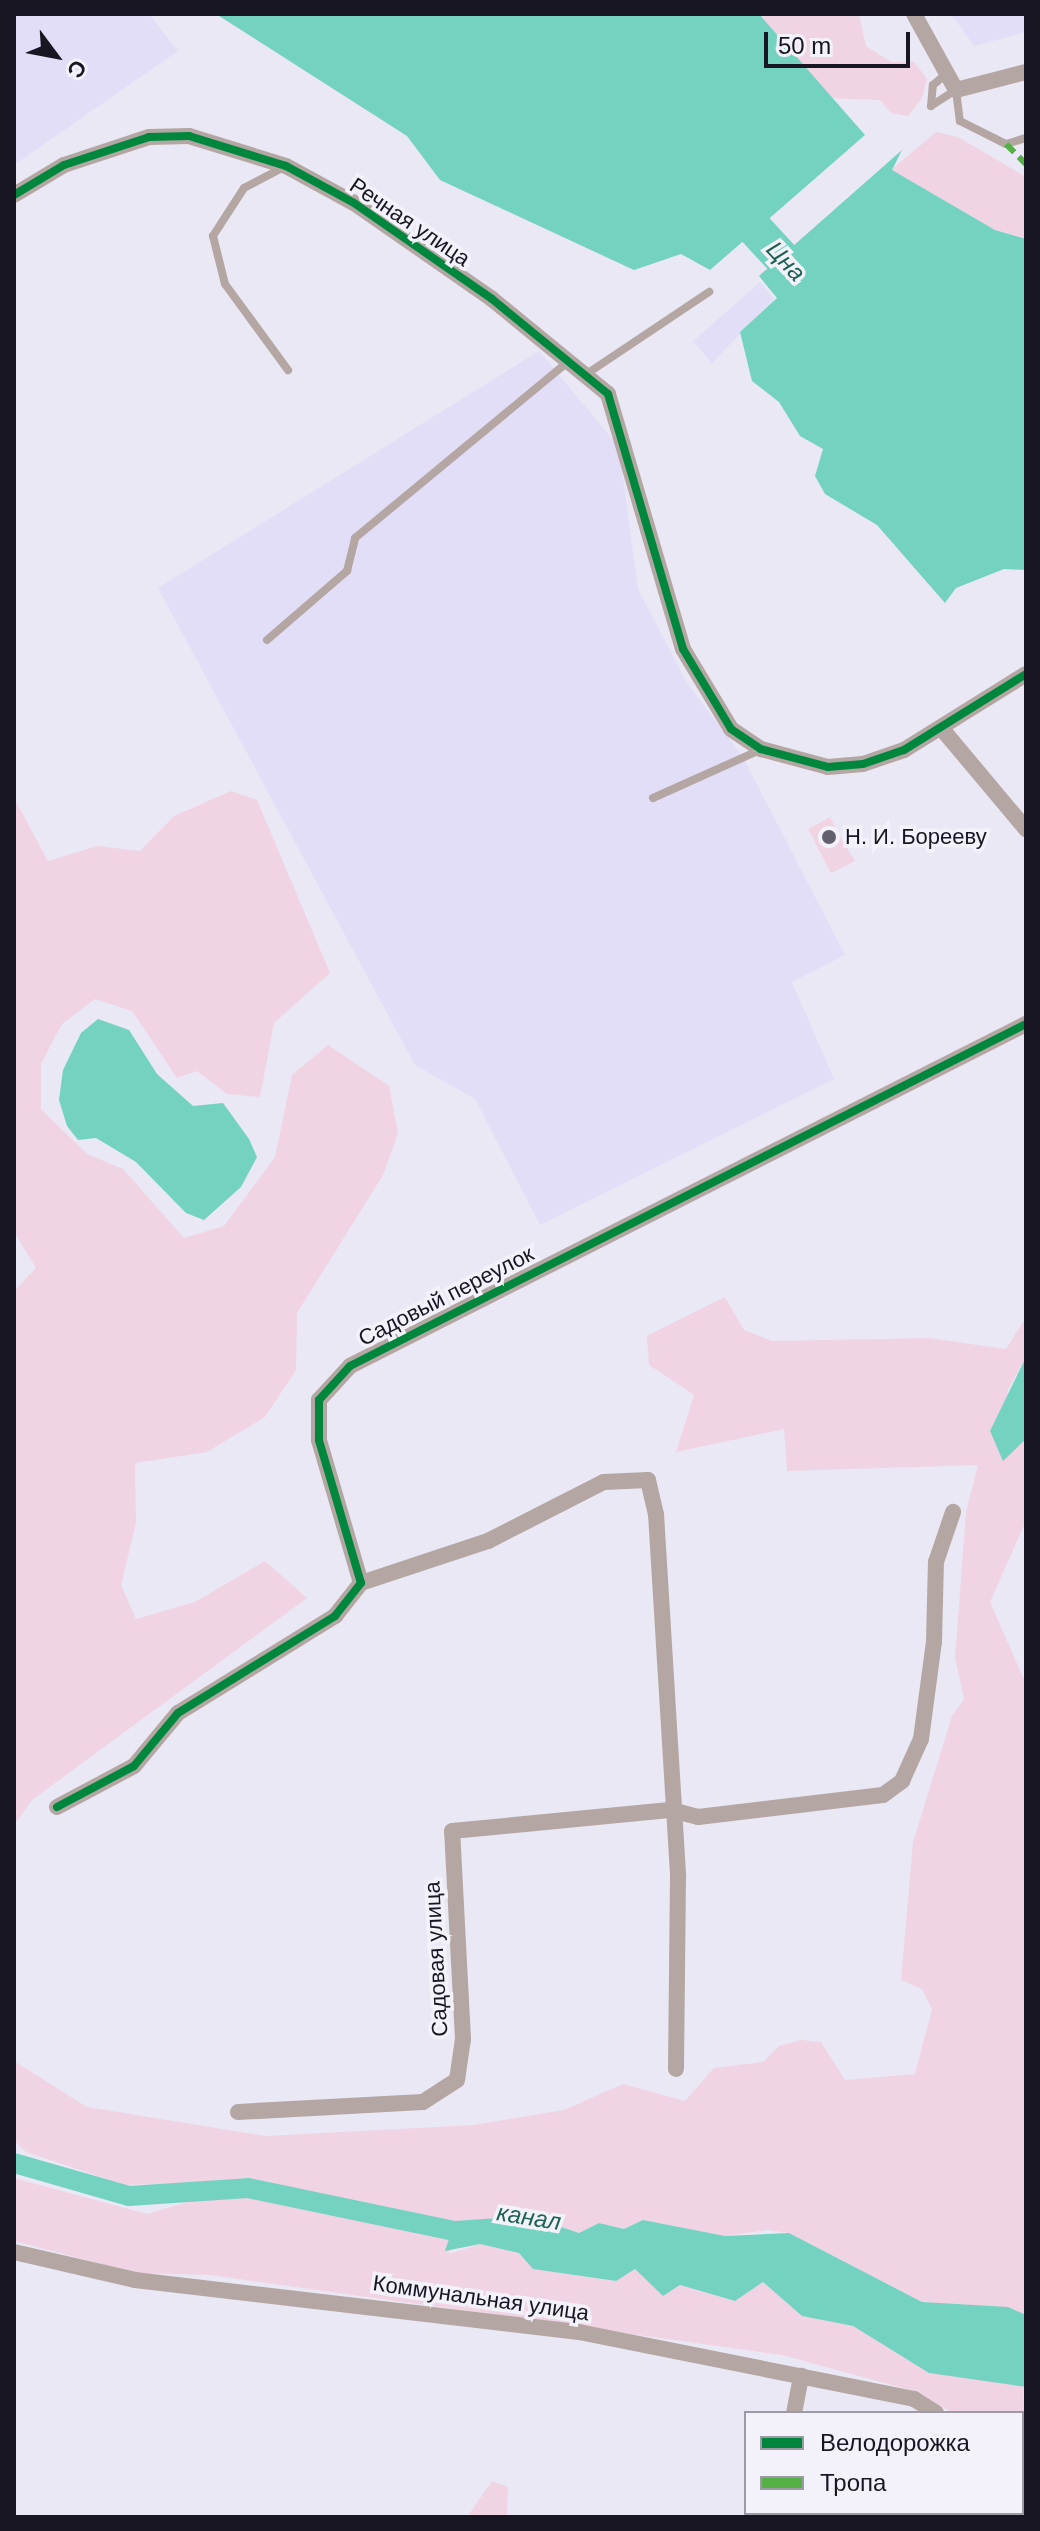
<!DOCTYPE html>
<meta charset="utf-8">
<style>
body{margin:0}
#map{position:relative;width:1040px;height:2531px;overflow:hidden;background:#eae8f4;font-family:Helvetica,sans-serif}
div>[style]{position:absolute}
.built>*{inset:0;background:#e3def7}
.green>*{inset:0;background:#f0d4e3}
.water>*{inset:0;background:#74d2c0}
.canal>*{height:20px;margin:-10px;padding:0 10px;transform-origin:10px;border-radius:10px;background:#74d2c0}
.river>*{height:36px;margin:-18px;padding:0 18px;transform-origin:18px;border-radius:18px;background:#74d2c0}
.service>*{height:8px;margin:-4px;padding:0 4px;transform-origin:4px;border-radius:4px;background:#b4a7a3}
.minor>*{height:16px;margin:-8px;padding:0 8px;transform-origin:8px;border-radius:8px;background:#b4a7a3}
.quiet>*{height:6px;margin-top:-3px;transform-origin:0;background:repeating-linear-gradient(90deg,#55b145 0 12px,transparent 0 18px)}
.cycleway>*{height:8px;margin:-4px;padding:0 4px;transform-origin:4px;border-radius:4px;background:#00873e}
.dots>*{width:22px;height:22px;translate:-50% -50%;box-sizing:border-box;border:4px solid #f3f2fa;border-radius:50%}
span{translate:-50% -50%;white-space:nowrap;text-align:center;line-height:1.15;-webkit-text-stroke:7px #f3f2fa;paint-order:stroke}
.street-label{font-size:22px;color:#191623}
.poi-label{font-size:22px;color:#191623}
.left{translate:0 -50%;text-align:left}
.water-label{font-size:24px;color:#1c6353;font-style:italic}
.frame{position:absolute;inset:0;border:16px solid #191623;pointer-events:none}
.legend{position:absolute;left:744px;top:2411px;width:280px;height:104px;box-sizing:border-box;background:#f3f2fa;border:2px solid #9c9aa4;margin:0;padding:10px 14px;list-style:none;font-size:24px;color:#191623}
.legend li{display:flex;align-items:center;gap:16px;height:40px}
.legend b{width:40px;border:2px solid #9c9aa4}
.north{position:absolute;left:16px;top:16px;width:80px;height:80px;-webkit-text-stroke:6px #f3f2fa;paint-order:stroke;rotate:122deg;font-size:22px;font-weight:700;line-height:32px;text-align:center;color:#191623}
.north::after{content:'';display:block;margin:auto;width:28px;height:36px;background:#191623;clip-path:polygon(50% 0,100% 100%,50% 72%,0 100%)}
.scale{position:absolute;left:764px;top:32px;width:146px;height:36px;box-sizing:border-box;border:4px solid #191623;border-top:0;padding-left:10px;font-size:24px;line-height:28px;white-space:nowrap;color:#191623;-webkit-text-stroke:6px #f3f2fa;paint-order:stroke}
</style>
<div id="map">
<div class="built">
<i style="clip-path:polygon(14px 14px,149px 14px,178px 51px,14px 165px)"></i>
<i style="clip-path:polygon(951px 14px,1026px 14px,1026px 32px,974px 46px)"></i>
<i style="clip-path:polygon(760px 282px,774px 299px,712px 363px,693px 341px)"></i>
<i style="clip-path:polygon(539px 351px,619px 447px,638px 589px,687px 683px,743px 757px,845px 955px,792px 982px,834px 1079px,540px 1225px,475px 1099px,415px 1065px,158px 588px)"></i>
</div>
<div class="green">
<i style="clip-path:polygon(759px 14px,859px 14px,866px 46px,891px 62px,914px 62px,927px 79px,922px 98px,908px 116px,891px 113px,880px 100px,828px 98px)"></i>
<i style="clip-path:polygon(936px 132px,958px 137px,1026px 177px,1026px 239px,995px 230px,891px 170px)"></i>
<i style="clip-path:polygon(231px 791px,257px 800px,330px 973px,274px 1023px,260px 1097px,227px 1094px,197px 1071px,177px 1078px,132px 1011px,95px 999px,62px 1024px,41px 1064px,41px 1109px,87px 1154px,123px 1169px,184px 1238px,224px 1226px,275px 1157px,292px 1075px,328px 1045px,389px 1086px,398px 1133px,383px 1175px,297px 1313px,296px 1370px,265px 1417px,207px 1452px,135px 1463px,136px 1523px,121px 1585px,136px 1619px,195px 1602px,265px 1561px,307px 1598px,32px 1800px,14px 1825px,14px 1291px,36px 1268px,14px 1232px,14px 798px,48px 861px,97px 846px,140px 851px,174px 816px)"></i>
<i style="clip-path:polygon(830px 817px,835px 827px,823px 834px,827px 842px,839px 835px,855px 861px,831px 873px,808px 829px)"></i>
<i style="clip-path:polygon(725px 1297px,744px 1330px,772px 1341px,929px 1338px,1006px 1349px,1026px 1317px,1026px 1357px,1008px 1390px,1003px 1460px,1026px 1439px,1026px 1521px,990px 1602px,1026px 1684px,1026px 2315px,922px 2302px,789px 2233px,767px 2230px,725px 2236px,643px 2220px,624px 2229px,599px 2223px,579px 2233px,528px 2216px,495px 2218px,477px 2225px,455px 2221px,449px 2254px,480px 2244px,519px 2253px,533px 2269px,615px 2281px,635px 2269px,663px 2296px,680px 2285px,734px 2301px,763px 2282px,802px 2316px,853px 2326px,929px 2373px,1023px 2381px,1026px 2454px,1022px 2413px,953px 2413px,914px 2391px,782px 2355px,210px 2275px,136px 2273px,14px 2241px,14px 2178px,147px 2214px,198px 2199px,191px 2183px,125px 2185px,26px 2152px,14px 2140px,14px 2061px,87px 2107px,266px 2136px,473px 2125px,564px 2110px,623px 2084px,685px 2101px,714px 2068px,763px 2062px,779px 2046px,801px 2040px,821px 2042px,845px 2080px,915px 2074px,932px 2009px,922px 1989px,901px 1980px,913px 1842px,952px 1716px,964px 1699px,955px 1658px,966px 1512px,978px 1465px,787px 1471px,784px 1429px,676px 1452px,694px 1395px,649px 1365px,647px 1336px)"></i>
<i style="clip-path:polygon(492px 2481px,508px 2487px,507px 2517px,467px 2517px)"></i>
</div>
<div class="water">
<i style="clip-path:polygon(216px 14px,759px 14px,865px 135px,710px 270px,681px 254px,634px 270px,440px 180px,407px 136px)"></i>
<i style="clip-path:polygon(902px 150px,892px 170px,995px 230px,1026px 239px,1026px 570px,1004px 569px,956px 588px,945px 603px,877px 525px,825px 494px,815px 476px,823px 449px,800px 436px,779px 402px,752px 381px,740px 332px,777px 298px,759px 276px)"></i>
<i style="clip-path:polygon(98px 1019px,129px 1030px,157px 1074px,193px 1106px,223px 1103px,249px 1139px,257px 1157px,241px 1187px,204px 1220px,186px 1213px,136px 1162px,96px 1138px,78px 1140px,67px 1126px,59px 1100px,63px 1070px,81px 1033px)"></i>
<i style="clip-path:polygon(1026px 1357px,1026px 1439px,1003px 1461px,990px 1431px)"></i>
<i style="clip-path:polygon(528px 2216px,579px 2233px,599px 2223px,624px 2229px,643px 2220px,725px 2236px,789px 2233px,922px 2302px,1008px 2307px,1026px 2315px,1026px 2387px,929px 2373px,853px 2326px,802px 2316px,763px 2282px,735px 2301px,680px 2285px,663px 2296px,635px 2269px,616px 2281px,533px 2269px,519px 2253px,480px 2244px,445px 2251px,455px 2221px)"></i>
</div>
<div class="canal">
<i style="left:14px;top:2163px;width:120px;rotate:16deg"></i>
<i style="left:129px;top:2196px;width:119px;rotate:-3.8deg"></i>
<i style="left:248px;top:2188px;width:229px;rotate:11.8deg"></i>
</div>
<div class="river">
<i style="left:722px;top:193px;width:133px;rotate:47.4deg"></i>
</div>
<div class="service">
<i style="left:931px;top:106px;width:30px;rotate:-33deg"></i>
<i style="left:956px;top:90px;width:31px;rotate:83deg"></i>
<i style="left:960px;top:121px;width:51px;rotate:26.6deg"></i>
<i style="left:1006px;top:144px;width:21px;rotate:-17deg"></i>
<i style="left:931px;top:106px;width:21px;rotate:-85deg"></i>
<i style="left:933px;top:85px;width:17px;rotate:-40deg"></i>
<i style="left:286px;top:166px;width:47px;rotate:152.4deg"></i>
<i style="left:244px;top:188px;width:57px;rotate:122.9deg"></i>
<i style="left:213px;top:236px;width:49px;rotate:76deg"></i>
<i style="left:225px;top:284px;width:107px;rotate:53.8deg"></i>
<i style="left:588px;top:373px;width:146px;rotate:-33.8deg"></i>
<i style="left:267px;top:640px;width:106px;rotate:-40.8deg"></i>
<i style="left:347px;top:571px;width:34px;rotate:-76deg"></i>
<i style="left:355px;top:538px;width:279px;rotate:-39.6deg"></i>
<i style="left:653px;top:798px;width:117px;rotate:-24.2deg"></i>
</div>
<div class="minor">
<i style="left:914px;top:14px;width:87px;rotate:61.1deg"></i>
<i style="left:956px;top:90px;width:72px;rotate:-14.4deg"></i>
<i style="left:14px;top:195px;width:58px;rotate:-31deg"></i>
<i style="left:64px;top:165px;width:89px;rotate:-18.2deg"></i>
<i style="left:149px;top:137px;width:40px;rotate:-1.4deg"></i>
<i style="left:189px;top:136px;width:102px;rotate:17.2deg"></i>
<i style="left:286px;top:166px;width:77px;rotate:28.6deg"></i>
<i style="left:354px;top:203px;width:168px;rotate:34.8deg"></i>
<i style="left:492px;top:299px;width:150px;rotate:39.3deg"></i>
<i style="left:608px;top:394px;width:266px;rotate:73.6deg"></i>
<i style="left:683px;top:649px;width:93px;rotate:59deg"></i>
<i style="left:731px;top:729px;width:36px;rotate:34deg"></i>
<i style="left:761px;top:749px;width:69px;rotate:15deg"></i>
<i style="left:828px;top:767px;width:35px;rotate:-5deg"></i>
<i style="left:863px;top:764px;width:43px;rotate:-18.9deg"></i>
<i style="left:904px;top:750px;width:144px;rotate:-31.9deg"></i>
<i style="left:942px;top:729px;width:131px;rotate:50deg"></i>
<i style="left:361px;top:1583px;width:134px;rotate:-18.3deg"></i>
<i style="left:488px;top:1541px;width:130px;rotate:-27deg"></i>
<i style="left:604px;top:1482px;width:44px;rotate:-2.6deg"></i>
<i style="left:648px;top:1480px;width:35px;rotate:77deg"></i>
<i style="left:656px;top:1514px;width:363px;rotate:86.5deg"></i>
<i style="left:678px;top:1876px;width:193px;rotate:90.6deg"></i>
<i style="left:57px;top:1807px;width:87px;rotate:-28deg"></i>
<i style="left:134px;top:1766px;width:69px;rotate:-50.3deg"></i>
<i style="left:178px;top:1713px;width:185px;rotate:-31.7deg"></i>
<i style="left:335px;top:1616px;width:42px;rotate:-51.8deg"></i>
<i style="left:361px;top:1583px;width:149px;rotate:-106.4deg"></i>
<i style="left:319px;top:1440px;width:40px;rotate:-90deg"></i>
<i style="left:319px;top:1400px;width:46px;rotate:-47.6deg"></i>
<i style="left:350px;top:1366px;width:758px;rotate:-26.84deg"></i>
<i style="left:238px;top:2112px;width:185px;rotate:-3.1deg"></i>
<i style="left:423px;top:2102px;width:40px;rotate:-32.9deg"></i>
<i style="left:457px;top:2080px;width:41px;rotate:-81.7deg"></i>
<i style="left:463px;top:2039px;width:208px;rotate:-93deg"></i>
<i style="left:452px;top:1831px;width:221px;rotate:-5.5deg"></i>
<i style="left:672px;top:1810px;width:27px;rotate:15deg"></i>
<i style="left:698px;top:1817px;width:186px;rotate:-6.8deg"></i>
<i style="left:883px;top:1795px;width:24px;rotate:-36deg"></i>
<i style="left:902px;top:1781px;width:46px;rotate:-65.7deg"></i>
<i style="left:921px;top:1739px;width:98px;rotate:-82.4deg"></i>
<i style="left:934px;top:1642px;width:80px;rotate:-88.6deg"></i>
<i style="left:936px;top:1562px;width:53px;rotate:-71.2deg"></i>
<i style="left:14px;top:2252px;width:124px;rotate:13deg"></i>
<i style="left:135px;top:2280px;width:447px;rotate:6.7deg"></i>
<i style="left:579px;top:2332px;width:342px;rotate:11.3deg"></i>
<i style="left:914px;top:2399px;width:26px;rotate:32deg"></i>
<i style="left:794px;top:2413px;width:38px;rotate:-79deg"></i>
<i style="left:1022px;top:2464px;width:4px;rotate:27deg"></i>
<i style="left:774px;top:2517px;width:4px;rotate:-76deg"></i>
</div>
<div class="quiet">
<i style="left:1006px;top:144px;width:28px;rotate:45deg"></i>
</div>
<div class="cycleway">
<i style="left:14px;top:195px;width:58px;rotate:-31deg"></i>
<i style="left:64px;top:165px;width:89px;rotate:-18.2deg"></i>
<i style="left:149px;top:137px;width:40px;rotate:-1.4deg"></i>
<i style="left:189px;top:136px;width:102px;rotate:17.2deg"></i>
<i style="left:286px;top:166px;width:77px;rotate:28.6deg"></i>
<i style="left:354px;top:203px;width:168px;rotate:34.8deg"></i>
<i style="left:492px;top:299px;width:150px;rotate:39.3deg"></i>
<i style="left:608px;top:394px;width:266px;rotate:73.6deg"></i>
<i style="left:683px;top:649px;width:93px;rotate:59deg"></i>
<i style="left:731px;top:729px;width:36px;rotate:34deg"></i>
<i style="left:761px;top:749px;width:69px;rotate:15deg"></i>
<i style="left:828px;top:767px;width:35px;rotate:-5deg"></i>
<i style="left:863px;top:764px;width:43px;rotate:-18.9deg"></i>
<i style="left:904px;top:750px;width:144px;rotate:-31.9deg"></i>
<i style="left:57px;top:1807px;width:87px;rotate:-28deg"></i>
<i style="left:134px;top:1766px;width:69px;rotate:-50.3deg"></i>
<i style="left:178px;top:1713px;width:185px;rotate:-31.7deg"></i>
<i style="left:335px;top:1616px;width:42px;rotate:-51.8deg"></i>
<i style="left:361px;top:1583px;width:149px;rotate:-106.4deg"></i>
<i style="left:319px;top:1440px;width:40px;rotate:-90deg"></i>
<i style="left:319px;top:1400px;width:46px;rotate:-47.6deg"></i>
<i style="left:350px;top:1366px;width:758px;rotate:-26.84deg"></i>
</div>
<div class="dots">
<i style="left:829px;top:837px;background:#62606c"></i>
</div>
<div class="street-label">
<span style="left:410px;top:222px;rotate:34deg">Речная улица</span>
<span style="left:446px;top:1296px;rotate:-27deg">Садовый переулок</span>
<span style="left:436px;top:1959px;rotate:-93deg">Садовая улица</span>
<span style="left:481px;top:2298px;rotate:8deg">Коммунальная улица</span>
</div>
<div class="poi-label">
<span class="left" style="left:845px;top:837px">Н. И. Борееву</span>
</div>
<div class="water-label">
<span style="left:786px;top:261px;rotate:47deg">Цна</span>
<span style="left:529px;top:2217px;rotate:9deg">канал</span>
</div>
<div class="frame"></div>
<ul class="legend">
<li><b style="height:10px;background:#00873e"></b>Велодорожка</li>
<li><b style="height:10px;background:#55b145"></b>Тропа</li>
</ul>
<div class="north">С</div>
<div class="scale">50 m</div>
</div>
